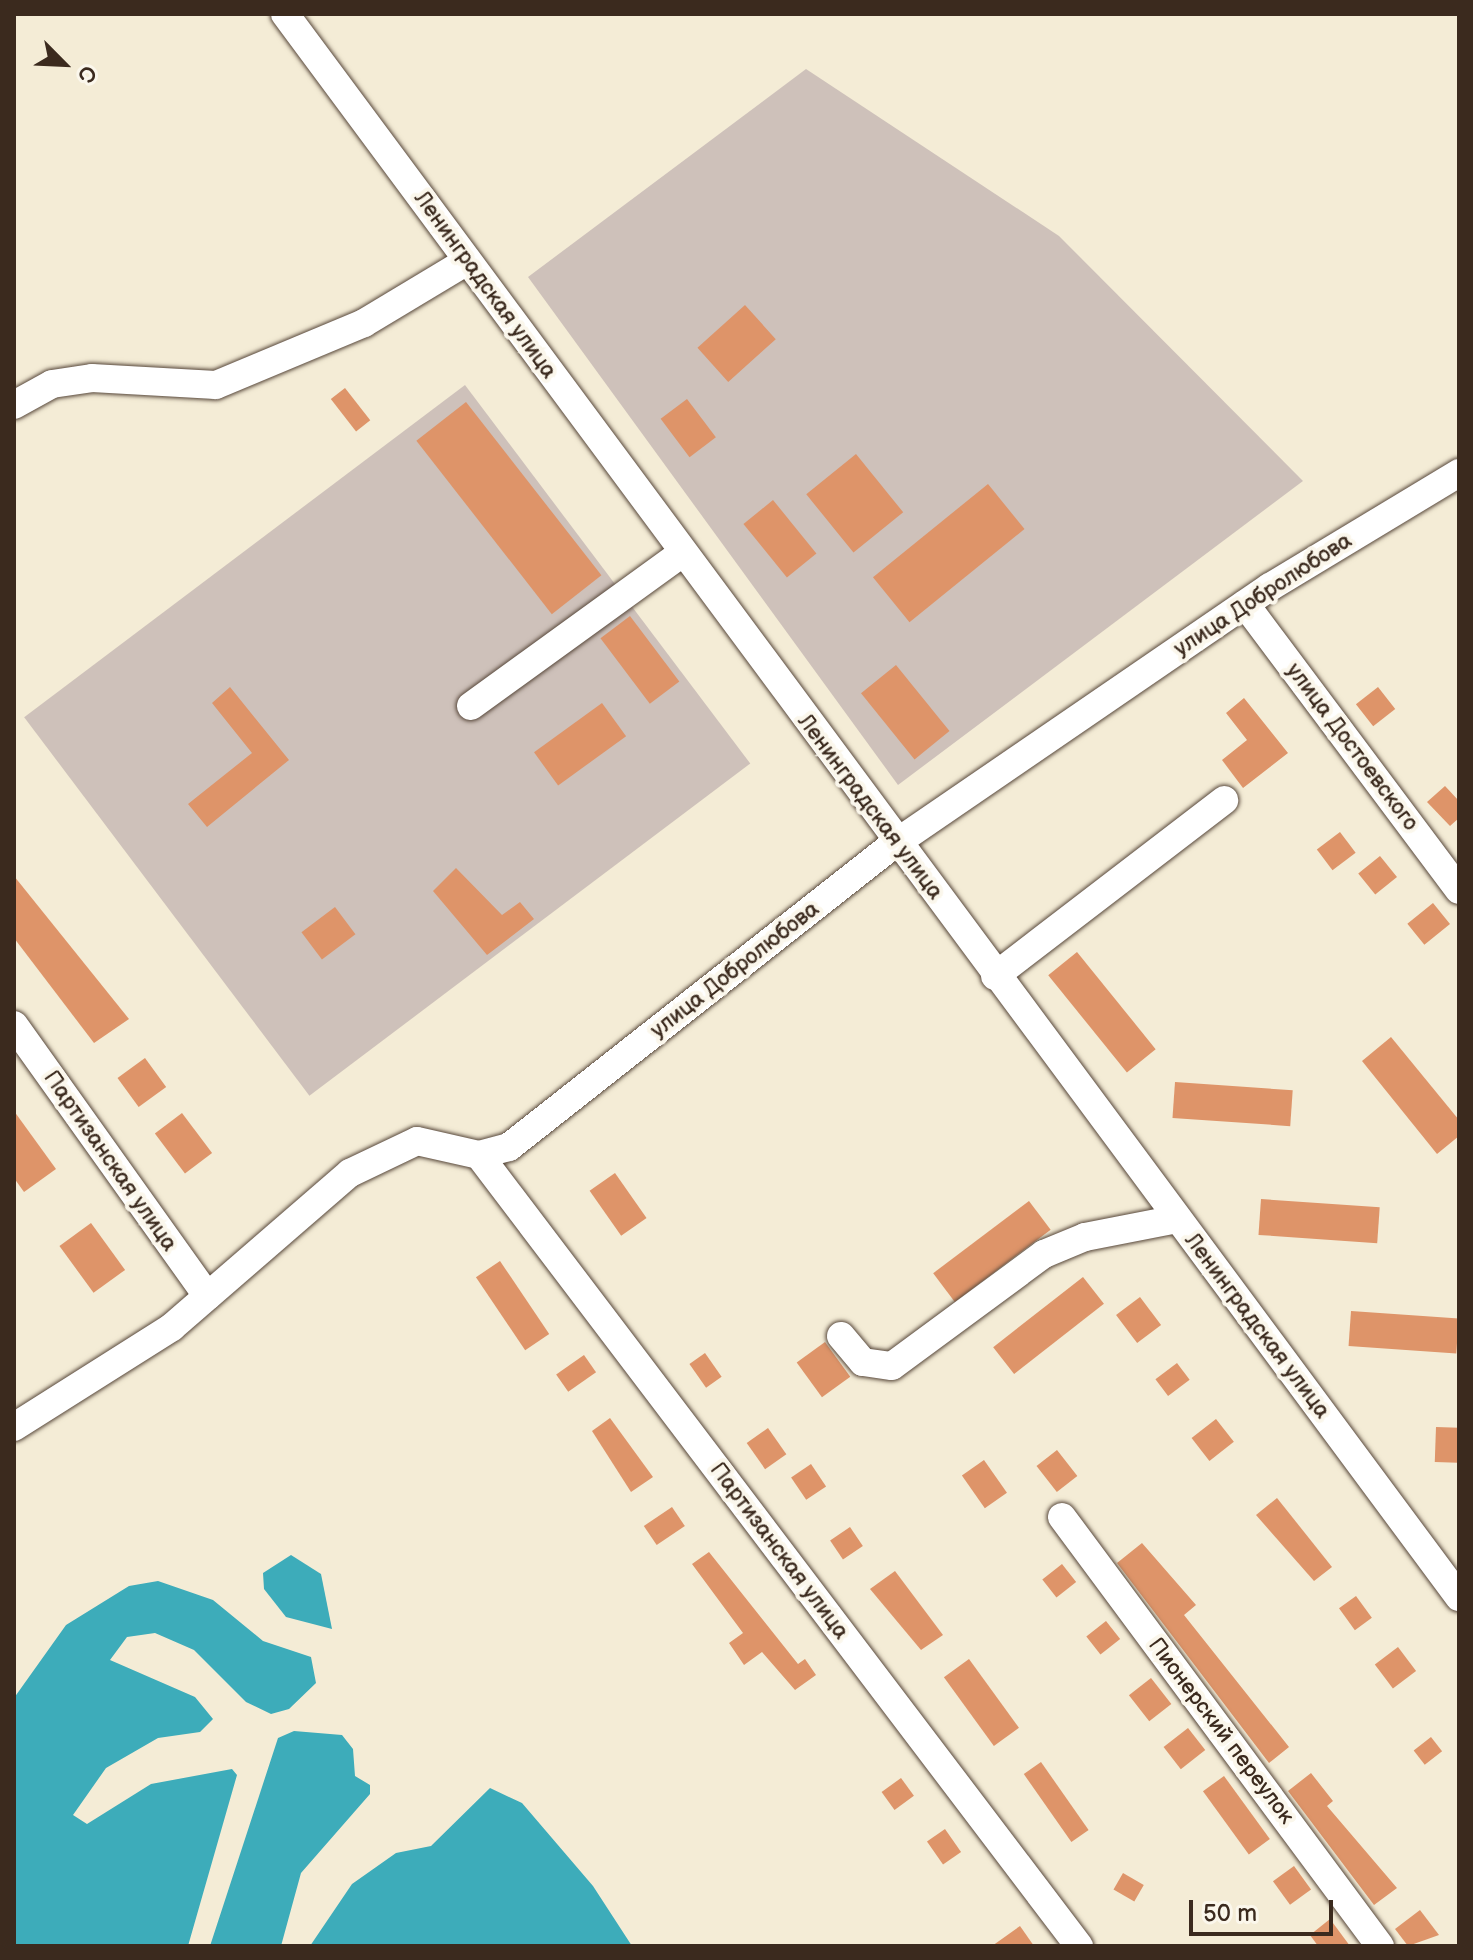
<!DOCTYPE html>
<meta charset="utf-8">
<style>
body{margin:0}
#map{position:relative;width:1473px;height:1960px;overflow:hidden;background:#f4ecd6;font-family:"Balsamiq Sans",sans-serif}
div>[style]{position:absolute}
.industrial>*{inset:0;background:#cec1ba;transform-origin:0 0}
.water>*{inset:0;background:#3dacba}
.building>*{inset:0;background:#de9469;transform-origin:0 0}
.roads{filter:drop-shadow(0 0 2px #57473a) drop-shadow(0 0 2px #57473a)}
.minor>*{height:28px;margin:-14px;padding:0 14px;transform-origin:14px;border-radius:14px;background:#fff}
span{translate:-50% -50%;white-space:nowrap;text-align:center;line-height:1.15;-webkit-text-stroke:8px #fbf7ec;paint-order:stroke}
.street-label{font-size:22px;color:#3b2a1e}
.frame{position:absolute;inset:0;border:16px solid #3b2a1e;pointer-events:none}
.north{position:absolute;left:24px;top:24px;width:80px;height:80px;-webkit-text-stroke:6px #fbf7ec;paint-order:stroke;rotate:114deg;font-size:22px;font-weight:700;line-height:32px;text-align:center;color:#3b2a1e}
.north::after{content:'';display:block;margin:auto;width:28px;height:36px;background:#3b2a1e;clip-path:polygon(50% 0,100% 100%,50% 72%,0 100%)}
.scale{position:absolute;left:1189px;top:1900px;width:144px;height:36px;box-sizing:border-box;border:4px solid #3b2a1e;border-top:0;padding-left:10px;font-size:24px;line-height:28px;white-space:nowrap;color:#3b2a1e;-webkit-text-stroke:6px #fbf7ec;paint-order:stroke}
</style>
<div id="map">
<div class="industrial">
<i style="clip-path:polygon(806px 69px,1059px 236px,1303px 481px,898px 785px,528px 277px)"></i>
<i style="left:465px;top:385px;width:474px;height:552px;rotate:53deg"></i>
</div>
<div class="water">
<i style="clip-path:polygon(291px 1555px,321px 1574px,332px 1629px,286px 1617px,264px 1589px,263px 1573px)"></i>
<i style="clip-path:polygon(158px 1581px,213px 1600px,263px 1641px,311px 1657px,316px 1683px,289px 1709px,271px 1714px,246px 1702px,194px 1650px,155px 1633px,127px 1637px,110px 1660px,195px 1697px,213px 1719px,200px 1732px,158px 1738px,106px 1768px,73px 1815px,87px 1824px,151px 1784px,232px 1769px,237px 1775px,188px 1946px,14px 1946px,14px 1698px,66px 1625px,129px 1586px)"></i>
<i style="clip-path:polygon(294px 1731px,342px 1735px,353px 1749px,355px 1776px,370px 1785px,370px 1794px,301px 1873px,281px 1946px,210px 1946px,278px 1738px)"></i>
<i style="clip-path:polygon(490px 1788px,522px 1803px,593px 1886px,632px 1946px,310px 1946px,352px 1884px,396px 1853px,431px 1846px)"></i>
</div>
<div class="building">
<i style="left:745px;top:305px;width:46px;height:64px;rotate:48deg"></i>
<i style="left:345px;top:388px;width:41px;height:18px;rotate:52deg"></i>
<i style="left:687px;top:399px;width:48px;height:33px;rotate:53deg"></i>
<i style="left:466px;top:402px;width:220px;height:63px;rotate:52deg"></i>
<i style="left:856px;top:454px;width:75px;height:64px;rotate:51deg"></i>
<i style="left:988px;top:484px;width:58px;height:148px;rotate:51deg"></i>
<i style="left:773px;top:500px;width:69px;height:38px;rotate:51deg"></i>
<i style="left:630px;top:616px;width:82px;height:37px;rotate:53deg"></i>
<i style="left:896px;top:665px;width:85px;height:45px;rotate:51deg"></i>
<i style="clip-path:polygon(230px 687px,289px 760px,207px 827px,188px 804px,252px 753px,212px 703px)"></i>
<i style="left:1378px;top:687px;width:28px;height:28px;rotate:52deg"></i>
<i style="clip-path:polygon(1244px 698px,1288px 753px,1243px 788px,1222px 760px,1247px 740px,1226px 713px)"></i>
<i style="left:602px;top:703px;width:41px;height:84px;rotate:54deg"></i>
<i style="clip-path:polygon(1445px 786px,1459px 801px,1459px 818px,1450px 826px,1427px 802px)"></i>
<i style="left:1340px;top:832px;width:26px;height:29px;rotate:53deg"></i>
<i style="left:1380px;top:856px;width:27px;height:28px;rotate:51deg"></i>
<i style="clip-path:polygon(456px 868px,502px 915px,520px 902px,534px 919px,487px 955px,433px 891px)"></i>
<i style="clip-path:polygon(14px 876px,129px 1019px,94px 1043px,14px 938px)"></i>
<i style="left:1433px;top:903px;width:27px;height:33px;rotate:51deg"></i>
<i style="left:335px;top:907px;width:34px;height:42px;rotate:53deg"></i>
<i style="left:1077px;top:952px;width:125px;height:37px;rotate:51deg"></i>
<i style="clip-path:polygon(1391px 1037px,1459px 1120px,1459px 1136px,1437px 1154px,1362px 1061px)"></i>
<i style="left:145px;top:1058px;width:36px;height:34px;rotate:54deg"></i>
<i style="left:1175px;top:1082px;width:118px;height:36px;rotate:4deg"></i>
<i style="clip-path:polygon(14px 1111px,56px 1169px,24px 1192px,14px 1178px)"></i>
<i style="left:182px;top:1113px;width:50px;height:34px;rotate:53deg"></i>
<i style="left:615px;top:1173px;width:55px;height:31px;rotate:55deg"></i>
<i style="left:1261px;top:1199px;width:119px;height:36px;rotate:4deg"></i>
<i style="left:1029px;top:1201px;width:36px;height:120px;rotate:53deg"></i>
<i style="left:91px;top:1223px;width:58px;height:39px;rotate:54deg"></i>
<i style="left:500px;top:1261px;width:88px;height:29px;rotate:56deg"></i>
<i style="left:1083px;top:1277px;width:34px;height:114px;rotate:52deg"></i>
<i style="left:1140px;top:1297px;width:35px;height:30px;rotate:53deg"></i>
<i style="left:1351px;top:1311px;width:108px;height:35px;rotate:4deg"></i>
<i style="left:825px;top:1342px;width:43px;height:35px;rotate:54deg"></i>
<i style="left:705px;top:1353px;width:29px;height:19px;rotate:55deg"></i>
<i style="left:584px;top:1355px;width:21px;height:34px;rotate:55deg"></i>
<i style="left:1177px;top:1363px;width:21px;height:27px;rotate:53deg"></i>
<i style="clip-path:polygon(610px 1418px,653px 1477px,631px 1492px,592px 1431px)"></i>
<i style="left:1216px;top:1419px;width:29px;height:31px;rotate:52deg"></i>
<i style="left:1436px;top:1427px;width:23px;height:35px;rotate:2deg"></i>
<i style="left:768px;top:1428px;width:32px;height:26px;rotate:55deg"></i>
<i style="left:1057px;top:1450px;width:33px;height:26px;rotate:52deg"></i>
<i style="left:984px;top:1460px;width:40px;height:27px;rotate:55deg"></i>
<i style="left:811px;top:1464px;width:27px;height:24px;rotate:56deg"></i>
<i style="clip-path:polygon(1277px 1498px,1332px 1567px,1314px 1581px,1256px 1515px)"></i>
<i style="left:672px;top:1507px;width:23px;height:34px;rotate:56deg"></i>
<i style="left:850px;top:1527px;width:23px;height:24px;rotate:56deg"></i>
<i style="clip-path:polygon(1142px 1543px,1196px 1605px,1184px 1615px,1289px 1747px,1269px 1763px,1117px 1563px)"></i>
<i style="clip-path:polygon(709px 1552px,798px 1664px,805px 1659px,816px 1675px,795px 1690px,762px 1652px,744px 1665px,729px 1643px,743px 1633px,692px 1564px)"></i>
<i style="left:1062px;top:1564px;width:23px;height:25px;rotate:52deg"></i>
<i style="clip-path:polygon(895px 1571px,943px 1635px,921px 1650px,870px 1589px)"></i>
<i style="left:1356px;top:1596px;width:27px;height:21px;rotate:54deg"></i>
<i style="left:1106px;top:1621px;width:23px;height:25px;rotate:52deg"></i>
<i style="left:1398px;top:1647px;width:30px;height:29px;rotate:53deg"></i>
<i style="left:969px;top:1659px;width:85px;height:31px;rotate:54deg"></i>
<i style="left:1151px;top:1678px;width:33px;height:28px;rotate:52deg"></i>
<i style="left:1188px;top:1728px;width:28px;height:31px;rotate:52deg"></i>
<i style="left:1431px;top:1737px;width:18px;height:22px;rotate:52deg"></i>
<i style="left:1041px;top:1762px;width:83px;height:21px;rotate:55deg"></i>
<i style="clip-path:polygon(1311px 1773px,1333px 1801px,1327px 1806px,1397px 1888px,1374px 1905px,1288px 1791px)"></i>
<i style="left:1224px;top:1776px;width:78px;height:26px;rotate:54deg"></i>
<i style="left:901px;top:1778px;width:22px;height:24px;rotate:54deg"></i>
<i style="left:945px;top:1829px;width:28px;height:22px;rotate:55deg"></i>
<i style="left:1294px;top:1866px;width:29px;height:26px;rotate:54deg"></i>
<i style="left:1123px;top:1873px;width:24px;height:19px;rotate:30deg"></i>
<i style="clip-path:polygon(1420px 1910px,1439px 1935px,1408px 1946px,1395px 1929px)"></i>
<i style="clip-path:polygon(1330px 1919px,1350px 1946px,1318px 1946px,1310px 1935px)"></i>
<i style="clip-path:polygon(1020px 1926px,1034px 1946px,992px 1946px)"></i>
</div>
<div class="roads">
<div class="minor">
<i style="left:285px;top:14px;width:1971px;rotate:53.44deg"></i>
<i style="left:14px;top:405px;width:43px;rotate:-28.9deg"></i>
<i style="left:52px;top:384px;width:40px;rotate:-8.5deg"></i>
<i style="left:92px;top:378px;width:124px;rotate:3.2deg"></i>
<i style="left:216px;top:385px;width:160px;rotate:-22.7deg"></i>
<i style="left:364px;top:323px;width:120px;rotate:-31deg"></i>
<i style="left:1245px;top:604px;width:357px;rotate:53.2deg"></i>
<i style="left:471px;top:706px;width:261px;rotate:-35.9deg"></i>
<i style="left:995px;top:976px;width:289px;rotate:-37.5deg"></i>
<i style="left:14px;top:1025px;width:333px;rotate:54.5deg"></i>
<i style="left:479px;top:1155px;width:993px;rotate:52.82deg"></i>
<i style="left:841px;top:1336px;width:34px;rotate:50deg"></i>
<i style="left:863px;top:1362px;width:29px;rotate:8deg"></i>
<i style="left:892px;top:1366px;width:189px;rotate:-36.4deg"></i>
<i style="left:1044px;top:1254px;width:44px;rotate:-22.5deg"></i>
<i style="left:1085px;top:1237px;width:94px;rotate:-11.1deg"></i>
<i style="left:14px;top:1427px;width:187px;rotate:-32.3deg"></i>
<i style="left:172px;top:1327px;width:235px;rotate:-40.9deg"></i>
<i style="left:350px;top:1173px;width:74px;rotate:-25.5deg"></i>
<i style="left:417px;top:1141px;width:64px;rotate:12.7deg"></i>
<i style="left:479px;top:1155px;width:31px;rotate:-15deg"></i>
<i style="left:509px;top:1147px;width:492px;rotate:-38.2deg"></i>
<i style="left:896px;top:843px;width:453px;rotate:-34.4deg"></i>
<i style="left:1270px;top:587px;width:221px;rotate:-31.1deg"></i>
<i style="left:1062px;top:1517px;width:534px;rotate:53.45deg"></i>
</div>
</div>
<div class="street-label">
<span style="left:485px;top:285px;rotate:54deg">Ленинградская улица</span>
<span style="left:1263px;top:595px;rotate:-33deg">улица Добролюбова</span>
<span style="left:1352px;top:747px;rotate:53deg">улица Достоевского</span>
<span style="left:870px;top:807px;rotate:53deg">Ленинградская улица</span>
<span style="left:735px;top:970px;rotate:-38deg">улица Добролюбова</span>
<span style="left:110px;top:1161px;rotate:55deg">Партизанская улица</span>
<span style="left:1257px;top:1326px;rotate:53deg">Ленинградская улица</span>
<span style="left:779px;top:1551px;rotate:53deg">Партизанская улица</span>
<span style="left:1221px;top:1731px;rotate:53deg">Пионерский переулок</span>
</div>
<div class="frame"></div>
<div class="north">С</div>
<div class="scale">50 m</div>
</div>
